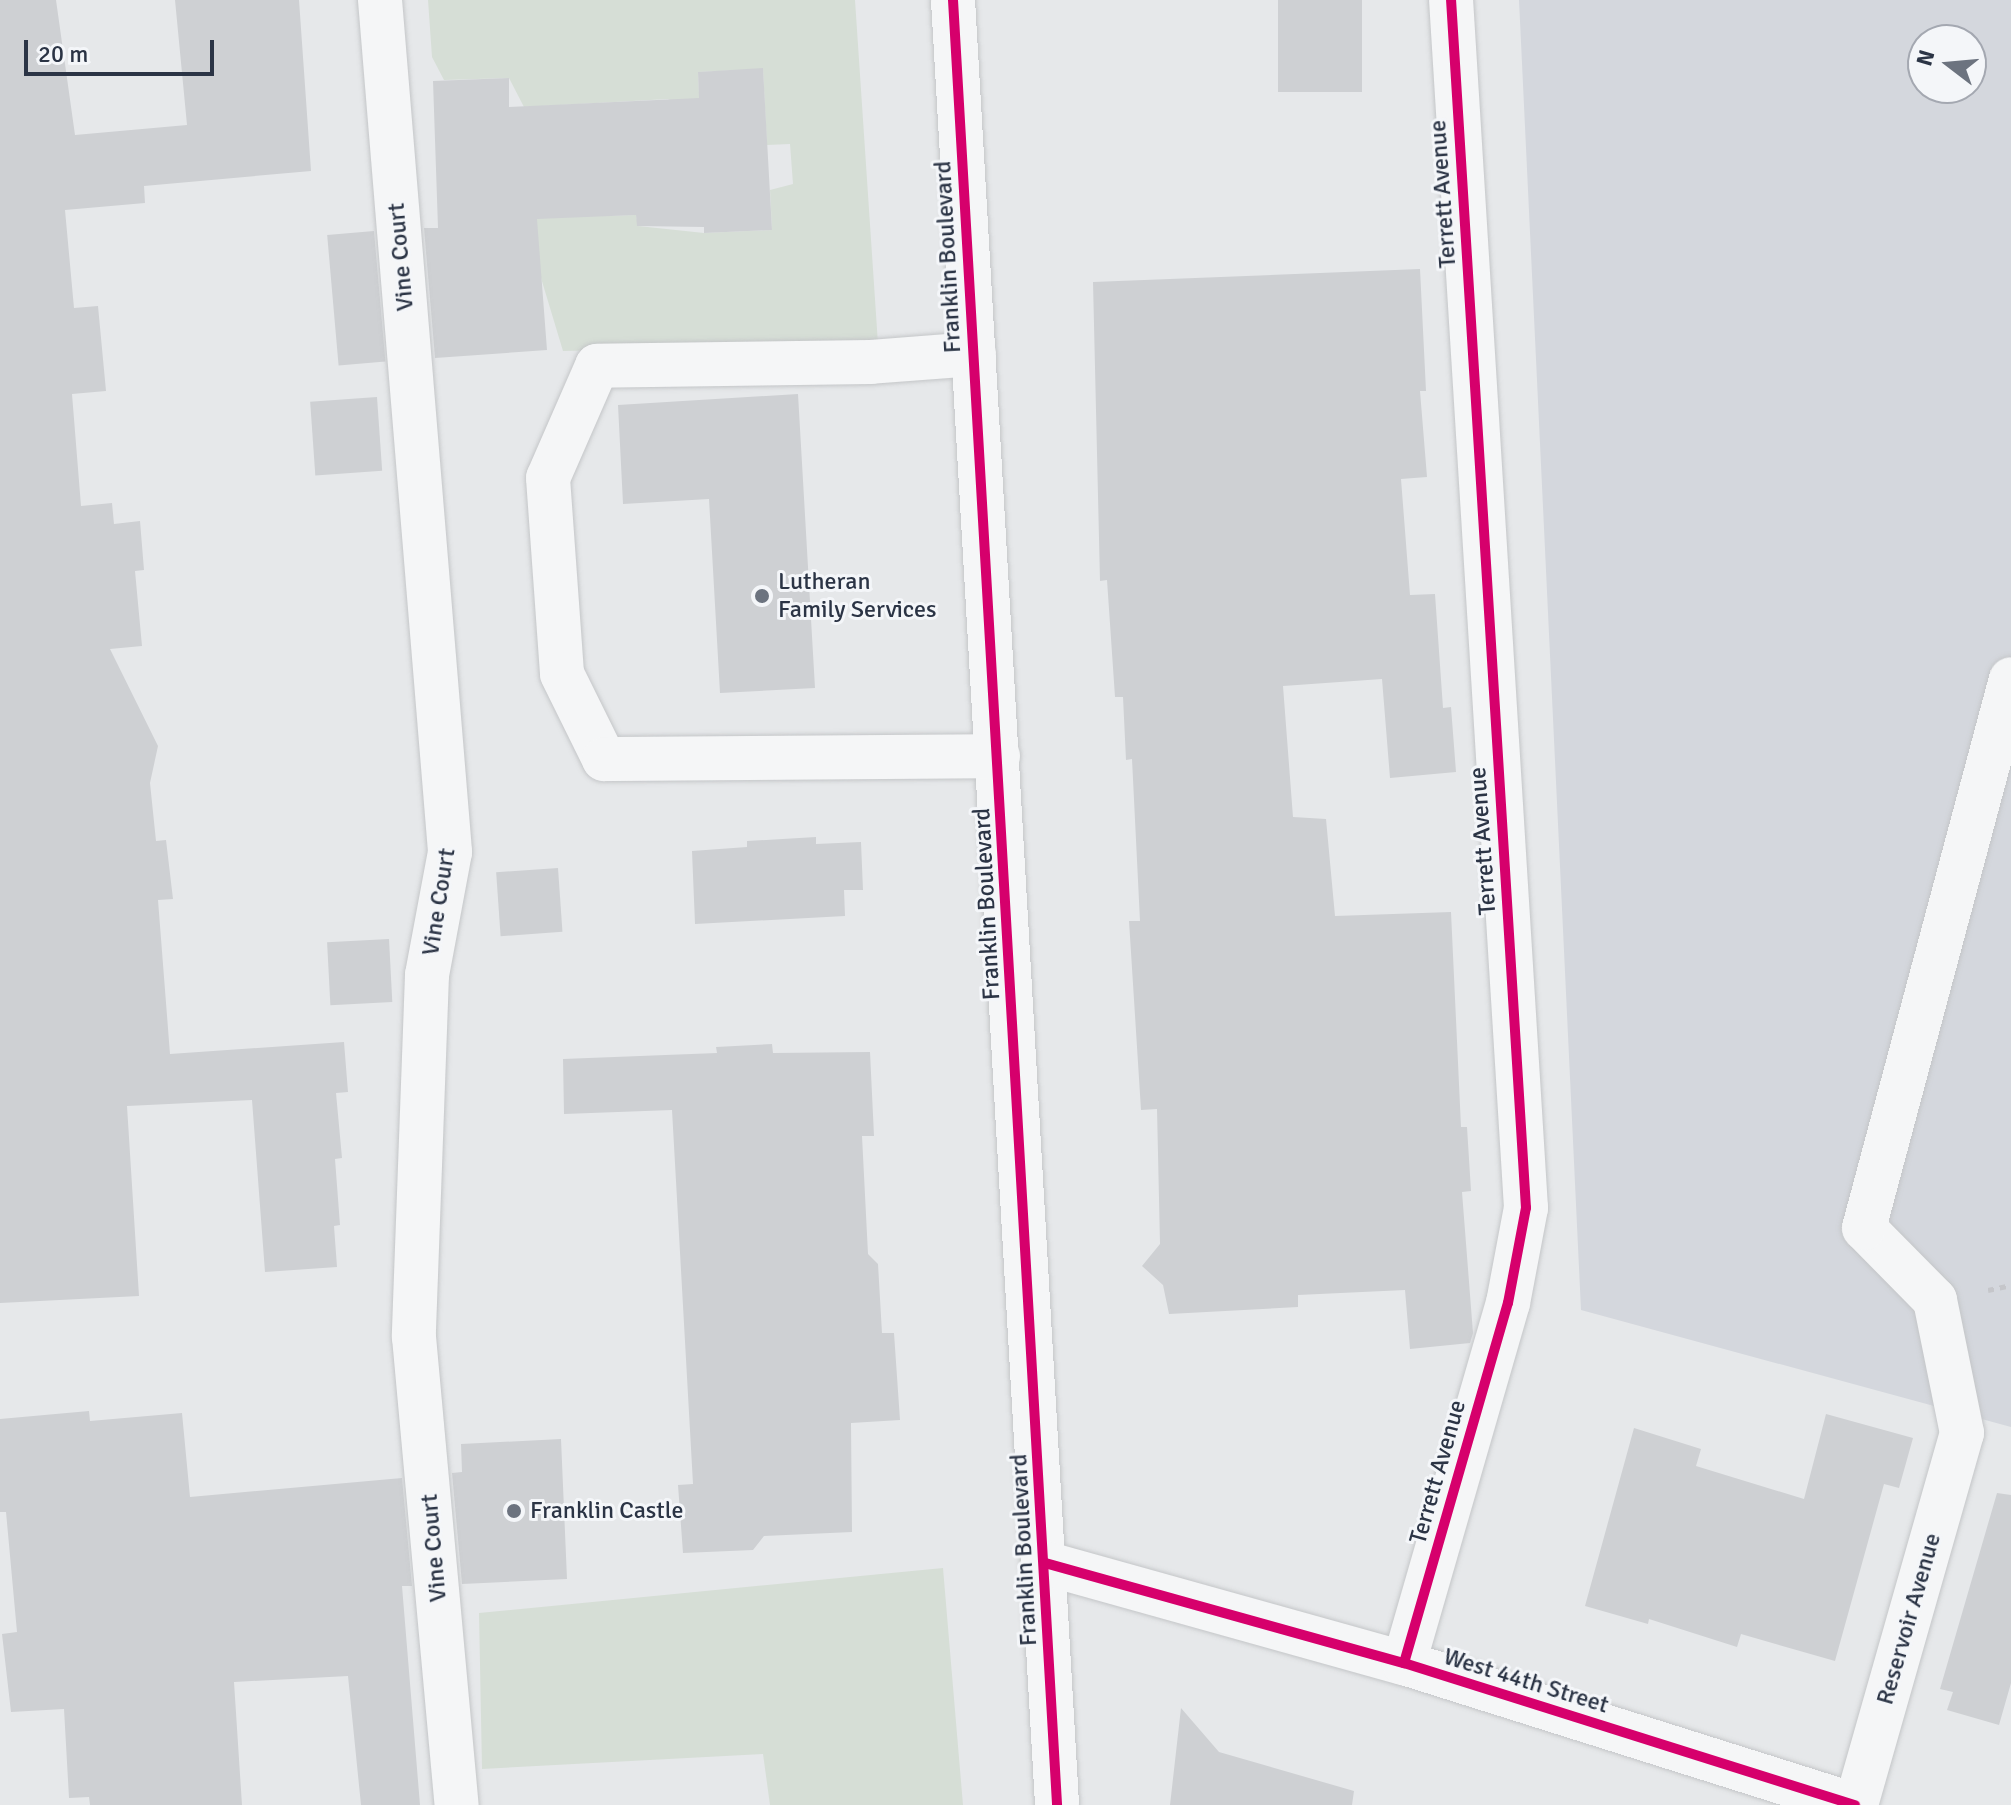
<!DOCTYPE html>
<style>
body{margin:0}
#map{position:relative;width:2011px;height:1805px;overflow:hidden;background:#e6e8ea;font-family:Signika,sans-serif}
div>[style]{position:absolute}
.built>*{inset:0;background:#d4d7dd}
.green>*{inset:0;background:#d6ded6}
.building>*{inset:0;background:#ced0d3;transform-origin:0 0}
.path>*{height:5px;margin-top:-2.5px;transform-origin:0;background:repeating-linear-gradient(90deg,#c5c6ca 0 6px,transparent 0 12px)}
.roads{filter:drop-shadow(0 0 2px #c4c6c8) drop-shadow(0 0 2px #c4c6c8)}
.minor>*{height:44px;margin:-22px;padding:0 22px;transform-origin:22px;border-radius:22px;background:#f5f6f7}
.cycleway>*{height:10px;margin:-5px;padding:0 5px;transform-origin:5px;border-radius:5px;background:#d6006c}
.dots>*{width:22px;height:22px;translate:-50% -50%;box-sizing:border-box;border:4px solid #f4f6f9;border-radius:50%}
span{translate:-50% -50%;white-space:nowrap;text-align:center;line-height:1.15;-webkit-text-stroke:6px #f4f6f9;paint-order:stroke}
.street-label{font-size:24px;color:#2b3445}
.poi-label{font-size:24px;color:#2b3445}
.left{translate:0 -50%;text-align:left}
.north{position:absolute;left:1907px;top:24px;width:80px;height:80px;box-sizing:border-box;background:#f4f6f9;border:2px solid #a4a8b1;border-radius:50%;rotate:286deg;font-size:22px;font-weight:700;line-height:32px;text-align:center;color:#2b3445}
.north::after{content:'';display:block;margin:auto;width:28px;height:36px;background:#6c737f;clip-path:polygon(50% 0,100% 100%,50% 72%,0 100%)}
.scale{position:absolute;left:24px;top:40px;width:190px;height:36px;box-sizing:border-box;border:4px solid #2b3445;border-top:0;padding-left:10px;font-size:24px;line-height:28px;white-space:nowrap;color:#2b3445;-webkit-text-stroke:6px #f4f6f9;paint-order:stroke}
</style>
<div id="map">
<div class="built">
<i style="clip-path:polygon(evenodd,1519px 0,2011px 0,2011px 1427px,1581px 1310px,1519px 0,1923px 40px,1971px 40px,1971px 88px,1923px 88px,1923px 40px)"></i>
</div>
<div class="green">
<i style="clip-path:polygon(428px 0,855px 0,878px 344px,563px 351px,541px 278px,466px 206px,604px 204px,605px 216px,636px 215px,638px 226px,704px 233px,772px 230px,770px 190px,793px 184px,790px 144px,767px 145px,763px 69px,698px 72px,700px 114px,668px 99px,524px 107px,509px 78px,444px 80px,432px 57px)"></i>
<i style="clip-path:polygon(943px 1568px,963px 1805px,770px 1805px,763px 1754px,482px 1769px,479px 1613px)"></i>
</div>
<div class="building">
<i style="clip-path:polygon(0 0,56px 0,75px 135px,187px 125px,175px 0,299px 0,311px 171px,144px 186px,145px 203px,65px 210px,74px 308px,98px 306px,106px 391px,72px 394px,81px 506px,112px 503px,114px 524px,140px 521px,144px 570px,135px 571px,142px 646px,110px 649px,158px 746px,150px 783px,156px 841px,166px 840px,173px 899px,158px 900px,170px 1054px,344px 1042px,348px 1092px,336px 1093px,342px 1158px,335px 1159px,340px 1225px,334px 1226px,337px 1267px,265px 1272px,252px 1100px,127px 1106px,139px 1296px,0 1303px)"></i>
<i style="left:1278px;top:0;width:84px;height:92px"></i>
<i style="clip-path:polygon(763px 68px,772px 230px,704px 233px,704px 227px,637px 226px,636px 215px,537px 219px,547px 350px,435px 358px,424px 228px,438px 228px,433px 81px,509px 78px,509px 107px,699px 98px,698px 72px)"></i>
<i style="left:374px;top:231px;width:131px;height:47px;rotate:85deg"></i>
<i style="clip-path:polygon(1420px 269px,1426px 391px,1420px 391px,1427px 477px,1401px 479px,1410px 595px,1435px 594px,1443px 708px,1451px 707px,1456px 772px,1390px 778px,1382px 679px,1283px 686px,1293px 817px,1326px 819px,1335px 916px,1451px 912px,1461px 1127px,1467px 1127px,1471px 1191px,1462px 1192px,1473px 1333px,1470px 1343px,1410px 1349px,1405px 1290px,1298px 1295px,1298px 1307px,1169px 1314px,1163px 1285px,1142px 1266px,1160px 1244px,1157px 1109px,1141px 1110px,1129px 921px,1140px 921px,1132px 759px,1126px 760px,1123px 697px,1115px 697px,1107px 580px,1100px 581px,1093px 282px)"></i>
<i style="clip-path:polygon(798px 394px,815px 688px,720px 693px,709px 499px,623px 504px,618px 405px)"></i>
<i style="left:377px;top:397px;width:74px;height:67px;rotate:86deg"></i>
<i style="clip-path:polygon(816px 837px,816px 844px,861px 842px,863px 890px,844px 890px,845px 916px,695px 924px,692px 851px,747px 847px,747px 841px)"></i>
<i style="left:558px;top:868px;width:64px;height:62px;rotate:86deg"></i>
<i style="left:389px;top:939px;width:63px;height:62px;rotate:87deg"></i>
<i style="clip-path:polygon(772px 1044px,773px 1053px,870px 1052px,874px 1136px,862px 1136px,868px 1254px,878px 1264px,882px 1333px,894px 1333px,900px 1420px,851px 1423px,852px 1532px,764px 1536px,753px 1550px,683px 1553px,678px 1485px,693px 1484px,672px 1110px,564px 1114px,563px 1059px,717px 1053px,716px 1047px)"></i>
<i style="clip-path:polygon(89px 1411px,90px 1421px,182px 1413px,190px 1497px,402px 1478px,412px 1586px,402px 1586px,420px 1805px,361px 1805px,348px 1676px,234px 1682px,242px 1805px,90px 1805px,89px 1797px,69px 1798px,64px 1709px,11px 1712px,2px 1634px,17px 1632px,6px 1512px,0 1512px,0 1419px)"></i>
<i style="clip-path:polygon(1826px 1414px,1913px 1438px,1899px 1488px,1884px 1484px,1835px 1661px,1741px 1634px,1737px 1647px,1649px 1619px,1648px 1624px,1585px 1606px,1634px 1428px,1701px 1449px,1696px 1466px,1804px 1499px)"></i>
<i style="clip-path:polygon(561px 1439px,567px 1579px,462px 1584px,452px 1473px,462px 1472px,461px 1444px)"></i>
<i style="clip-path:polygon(1997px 1493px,2011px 1495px,2011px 1683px,1999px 1725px,1947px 1710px,1953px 1692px,1940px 1689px)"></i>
<i style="clip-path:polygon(1181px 1708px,1219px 1752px,1354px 1791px,1352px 1805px,1170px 1805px)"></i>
</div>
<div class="path">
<i style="left:1988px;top:1290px;width:24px;rotate:-12deg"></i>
</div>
<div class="roads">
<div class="minor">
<i style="left:380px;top:0;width:855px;rotate:85.3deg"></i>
<i style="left:450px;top:852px;width:125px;rotate:100.6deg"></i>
<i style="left:427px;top:975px;width:362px;rotate:92.1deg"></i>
<i style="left:414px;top:1337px;width:470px;rotate:84.8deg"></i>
<i style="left:953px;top:0;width:1808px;rotate:86.7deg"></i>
<i style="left:974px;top:354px;width:103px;rotate:175.6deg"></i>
<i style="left:871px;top:362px;width:274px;rotate:179.2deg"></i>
<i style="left:597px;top:366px;width:122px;rotate:113.6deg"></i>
<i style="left:548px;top:478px;width:196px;rotate:85.9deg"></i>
<i style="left:562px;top:674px;width:95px;rotate:63.7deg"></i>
<i style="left:604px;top:759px;width:394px;rotate:-0.4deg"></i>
<i style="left:1045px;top:1563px;width:373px;rotate:15.6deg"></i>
<i style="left:1404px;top:1663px;width:473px;rotate:17.5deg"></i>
<i style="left:1404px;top:1663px;width:375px;rotate:-73.9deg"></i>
<i style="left:1508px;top:1303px;width:97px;rotate:-79.3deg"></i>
<i style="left:1526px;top:1208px;width:1210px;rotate:-93.55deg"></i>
<i style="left:1856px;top:1805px;width:387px;rotate:-74.1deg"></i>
<i style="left:1962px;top:1433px;width:136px;rotate:-101.5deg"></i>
<i style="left:1935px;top:1300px;width:101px;rotate:-134.6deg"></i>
<i style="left:1864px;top:1228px;width:568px;rotate:-75.01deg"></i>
</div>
</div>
<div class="cycleway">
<i style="left:953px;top:0;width:1808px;rotate:86.7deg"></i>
<i style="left:1045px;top:1563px;width:373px;rotate:15.6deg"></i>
<i style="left:1404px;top:1663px;width:473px;rotate:17.5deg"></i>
<i style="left:1404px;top:1663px;width:375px;rotate:-73.9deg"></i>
<i style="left:1508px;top:1303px;width:97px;rotate:-79.3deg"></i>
<i style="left:1526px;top:1208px;width:1210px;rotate:-93.55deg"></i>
</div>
<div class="dots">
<i style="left:762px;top:596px;background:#6c737f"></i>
<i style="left:514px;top:1511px;background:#6c737f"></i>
</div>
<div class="street-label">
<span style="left:1443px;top:194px;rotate:-94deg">Terrett Avenue</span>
<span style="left:401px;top:257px;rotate:-95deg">Vine Court</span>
<span style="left:948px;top:257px;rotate:-93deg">Franklin Boulevard</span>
<span style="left:1483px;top:841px;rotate:-94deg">Terrett Avenue</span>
<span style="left:439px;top:902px;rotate:-81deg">Vine Court</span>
<span style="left:987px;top:904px;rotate:-93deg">Franklin Boulevard</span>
<span style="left:1438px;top:1472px;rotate:-74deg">Terrett Avenue</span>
<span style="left:434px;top:1548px;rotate:-95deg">Vine Court</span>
<span style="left:1024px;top:1550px;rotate:-93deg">Franklin Boulevard</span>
<span style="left:1909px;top:1619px;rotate:-74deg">Reservoir Avenue</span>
<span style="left:1526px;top:1681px;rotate:17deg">West 44th Street</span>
</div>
<div class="poi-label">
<span class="left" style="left:778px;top:596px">Lutheran<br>Family Services</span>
<span class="left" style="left:530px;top:1511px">Franklin Castle</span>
</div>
<div class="north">N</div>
<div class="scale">20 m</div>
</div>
